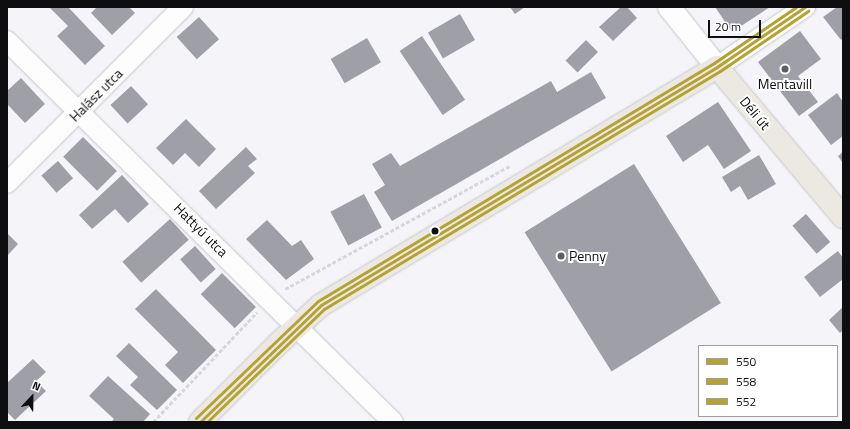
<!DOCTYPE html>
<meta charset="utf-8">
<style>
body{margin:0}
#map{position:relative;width:850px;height:429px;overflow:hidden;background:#f4f4f9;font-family:"Titillium Web",sans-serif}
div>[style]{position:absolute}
.building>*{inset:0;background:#9f9fa7;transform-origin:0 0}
.path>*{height:2.5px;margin-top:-1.25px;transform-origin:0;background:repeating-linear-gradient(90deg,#d8d8da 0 4px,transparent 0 6px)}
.roads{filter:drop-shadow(0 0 1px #c7c7cb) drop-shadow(0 0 1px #c7c7cb)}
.minor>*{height:20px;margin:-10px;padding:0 10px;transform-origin:10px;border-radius:10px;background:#fdfdfe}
.tertiary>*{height:22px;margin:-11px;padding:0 11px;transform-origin:11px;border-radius:11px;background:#fdfdfe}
.primary>*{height:22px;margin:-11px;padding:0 11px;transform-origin:11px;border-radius:11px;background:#ece9e2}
.bus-1>*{height:3px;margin:-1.5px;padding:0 1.5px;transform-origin:1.5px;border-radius:1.5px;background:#b4a234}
.bus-2>*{height:3px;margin:-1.5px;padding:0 1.5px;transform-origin:1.5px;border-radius:1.5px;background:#b4a234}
.bus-3>*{height:3px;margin:-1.5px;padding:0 1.5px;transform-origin:1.5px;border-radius:1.5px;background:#b4a234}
.dots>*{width:11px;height:11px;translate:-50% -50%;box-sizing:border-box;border:2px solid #fff;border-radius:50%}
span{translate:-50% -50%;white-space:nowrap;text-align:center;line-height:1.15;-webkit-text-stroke:4px #fff;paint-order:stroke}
.poi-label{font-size:14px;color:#0e0e11}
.left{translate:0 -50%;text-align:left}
.street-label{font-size:14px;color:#0e0e11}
.frame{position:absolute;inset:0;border:8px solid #0e0e11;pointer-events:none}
.legend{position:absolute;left:698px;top:345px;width:140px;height:72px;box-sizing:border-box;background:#fff;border:1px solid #9f9fa0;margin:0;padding:5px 7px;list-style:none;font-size:12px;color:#0e0e11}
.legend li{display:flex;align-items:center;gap:8px;height:20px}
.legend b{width:20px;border:1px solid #9f9fa0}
.north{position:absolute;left:12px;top:377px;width:40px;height:40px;-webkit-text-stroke:3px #fff;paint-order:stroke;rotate:22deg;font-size:11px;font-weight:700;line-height:16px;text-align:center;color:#0e0e11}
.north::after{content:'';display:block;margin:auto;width:14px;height:18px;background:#0e0e11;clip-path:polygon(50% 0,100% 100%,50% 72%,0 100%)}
.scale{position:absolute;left:708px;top:20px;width:53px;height:18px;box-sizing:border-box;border:2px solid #0e0e11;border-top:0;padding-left:5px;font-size:12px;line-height:14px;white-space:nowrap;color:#0e0e11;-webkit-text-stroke:3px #fff;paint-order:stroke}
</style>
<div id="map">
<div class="building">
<i style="clip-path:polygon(49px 7px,68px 7px,105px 46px,85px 65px,57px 36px,68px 26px)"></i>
<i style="clip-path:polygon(97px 7px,129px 7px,135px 13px,112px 35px,91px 13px)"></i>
<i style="clip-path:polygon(510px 7px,525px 7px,515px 14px)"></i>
<i style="clip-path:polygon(621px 7px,627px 7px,637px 18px,613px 41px,599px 27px)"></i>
<i style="clip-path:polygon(715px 7px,770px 7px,732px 32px)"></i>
<i style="clip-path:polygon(837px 7px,843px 7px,843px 38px,841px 40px,823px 17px)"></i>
<i style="left:460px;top:14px;width:30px;height:37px;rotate:60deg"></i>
<i style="left:199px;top:17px;width:30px;height:30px;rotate:48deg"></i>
<i style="clip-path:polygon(800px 31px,821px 59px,798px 76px,818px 102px,799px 116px,758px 62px)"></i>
<i style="left:422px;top:36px;width:77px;height:27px;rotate:56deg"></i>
<i style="left:367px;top:38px;width:28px;height:42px;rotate:60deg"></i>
<i style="left:586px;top:40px;width:17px;height:29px;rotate:45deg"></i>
<i style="clip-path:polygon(591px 72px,606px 98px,392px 221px,374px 192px,385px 185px,372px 164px,391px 153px,400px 166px,551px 81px,557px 92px)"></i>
<i style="clip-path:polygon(21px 78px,45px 104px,25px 123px,7px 104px,7px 91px)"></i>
<i style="left:131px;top:86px;width:25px;height:28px;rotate:47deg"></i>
<i style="clip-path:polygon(837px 93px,843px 102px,843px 136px,831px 145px,808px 115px)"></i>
<i style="clip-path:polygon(718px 102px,751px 151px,724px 169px,708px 145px,683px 162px,666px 136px)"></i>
<i style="clip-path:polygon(186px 119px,216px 149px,199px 167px,185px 153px,173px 165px,156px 148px)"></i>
<i style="left:83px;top:137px;width:48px;height:28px;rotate:45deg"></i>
<i style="clip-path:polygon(246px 147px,257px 159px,248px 166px,255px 173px,216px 209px,199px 191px)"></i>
<i style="clip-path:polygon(843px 152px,843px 163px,838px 156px)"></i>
<i style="clip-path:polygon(759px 155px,776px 184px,748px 200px,740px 186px,731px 192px,722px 177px)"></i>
<i style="left:58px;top:161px;width:23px;height:22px;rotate:49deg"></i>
<i style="left:634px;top:164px;width:164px;height:129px;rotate:58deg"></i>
<i style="clip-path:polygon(122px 175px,149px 204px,128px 223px,115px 209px,92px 229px,79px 215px)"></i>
<i style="left:364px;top:194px;width:38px;height:38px;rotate:62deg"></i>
<i style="left:806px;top:214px;width:37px;height:18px;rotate:49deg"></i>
<i style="left:170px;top:219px;width:28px;height:64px;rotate:48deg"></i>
<i style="clip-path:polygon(267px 220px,292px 246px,301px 240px,314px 259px,286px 280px,246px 239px)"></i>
<i style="clip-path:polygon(7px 233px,18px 244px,7px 256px)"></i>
<i style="left:195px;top:246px;width:31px;height:20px;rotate:48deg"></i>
<i style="clip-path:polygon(838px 251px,843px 258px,843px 279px,820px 297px,804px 277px)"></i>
<i style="left:222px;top:273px;width:48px;height:30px;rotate:45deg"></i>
<i style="clip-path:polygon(156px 289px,216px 350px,183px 383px,165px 365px,178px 352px,135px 309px)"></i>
<i style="clip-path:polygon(843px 307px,843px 330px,840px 333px,829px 320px)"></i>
<i style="clip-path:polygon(129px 343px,177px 390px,157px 410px,130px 385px,138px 377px,116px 356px)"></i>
<i style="clip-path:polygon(33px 359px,46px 372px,36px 381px,46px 391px,15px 420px,7px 412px,7px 383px)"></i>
<i style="clip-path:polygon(108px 376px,150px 414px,143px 422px,111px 422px,114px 419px,89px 396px)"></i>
</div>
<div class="path">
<i style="left:285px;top:289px;width:256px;rotate:-28.7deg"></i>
<i style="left:153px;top:422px;width:151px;rotate:-46.6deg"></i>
</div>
<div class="roads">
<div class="minor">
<i style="left:7px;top:41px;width:542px;rotate:44.63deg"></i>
<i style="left:717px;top:67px;width:107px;rotate:-34.3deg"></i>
<i style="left:7px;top:183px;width:249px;rotate:-45deg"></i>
</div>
<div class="tertiary">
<i style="left:669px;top:7px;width:77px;rotate:51.3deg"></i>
</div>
<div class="primary">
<i style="left:200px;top:422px;width:112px;rotate:-45deg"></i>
<i style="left:279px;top:343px;width:57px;rotate:-42.1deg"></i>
<i style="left:321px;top:305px;width:462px;rotate:-31deg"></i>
<i style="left:717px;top:67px;width:196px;rotate:50deg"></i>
</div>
</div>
<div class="bus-1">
<i style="left:200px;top:422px;width:168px;rotate:-44deg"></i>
<i style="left:321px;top:305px;width:462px;rotate:-31deg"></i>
<i style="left:717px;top:67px;width:107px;rotate:-34.3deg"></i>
</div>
<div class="bus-2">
<i style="left:207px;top:422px;width:163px;rotate:-44deg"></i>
<i style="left:324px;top:309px;width:462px;rotate:-31deg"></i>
<i style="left:720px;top:71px;width:107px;rotate:-34.3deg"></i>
</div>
<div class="bus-3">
<i style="left:196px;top:418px;width:169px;rotate:-43.8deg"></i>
<i style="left:318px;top:301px;width:462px;rotate:-31deg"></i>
<i style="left:714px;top:63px;width:99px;rotate:-34.3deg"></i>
</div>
<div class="dots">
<i style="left:785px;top:69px;background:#5e5e62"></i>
<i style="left:435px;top:231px;background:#0e0e11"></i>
<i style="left:561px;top:256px;background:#5e5e62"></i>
</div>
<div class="poi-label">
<span style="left:785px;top:84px">Mentavill</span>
<span class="left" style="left:569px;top:256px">Penny</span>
</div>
<div class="street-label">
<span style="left:96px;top:95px;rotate:-45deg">Halász utca</span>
<span style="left:755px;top:113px;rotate:50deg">Déli út</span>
<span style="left:201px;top:230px;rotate:45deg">Hattyú utca</span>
</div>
<div class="frame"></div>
<ul class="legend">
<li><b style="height:5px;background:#b4a234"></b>550</li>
<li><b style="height:5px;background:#b4a234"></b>558</li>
<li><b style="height:5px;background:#b4a234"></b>552</li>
</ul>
<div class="north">N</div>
<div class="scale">20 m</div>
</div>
